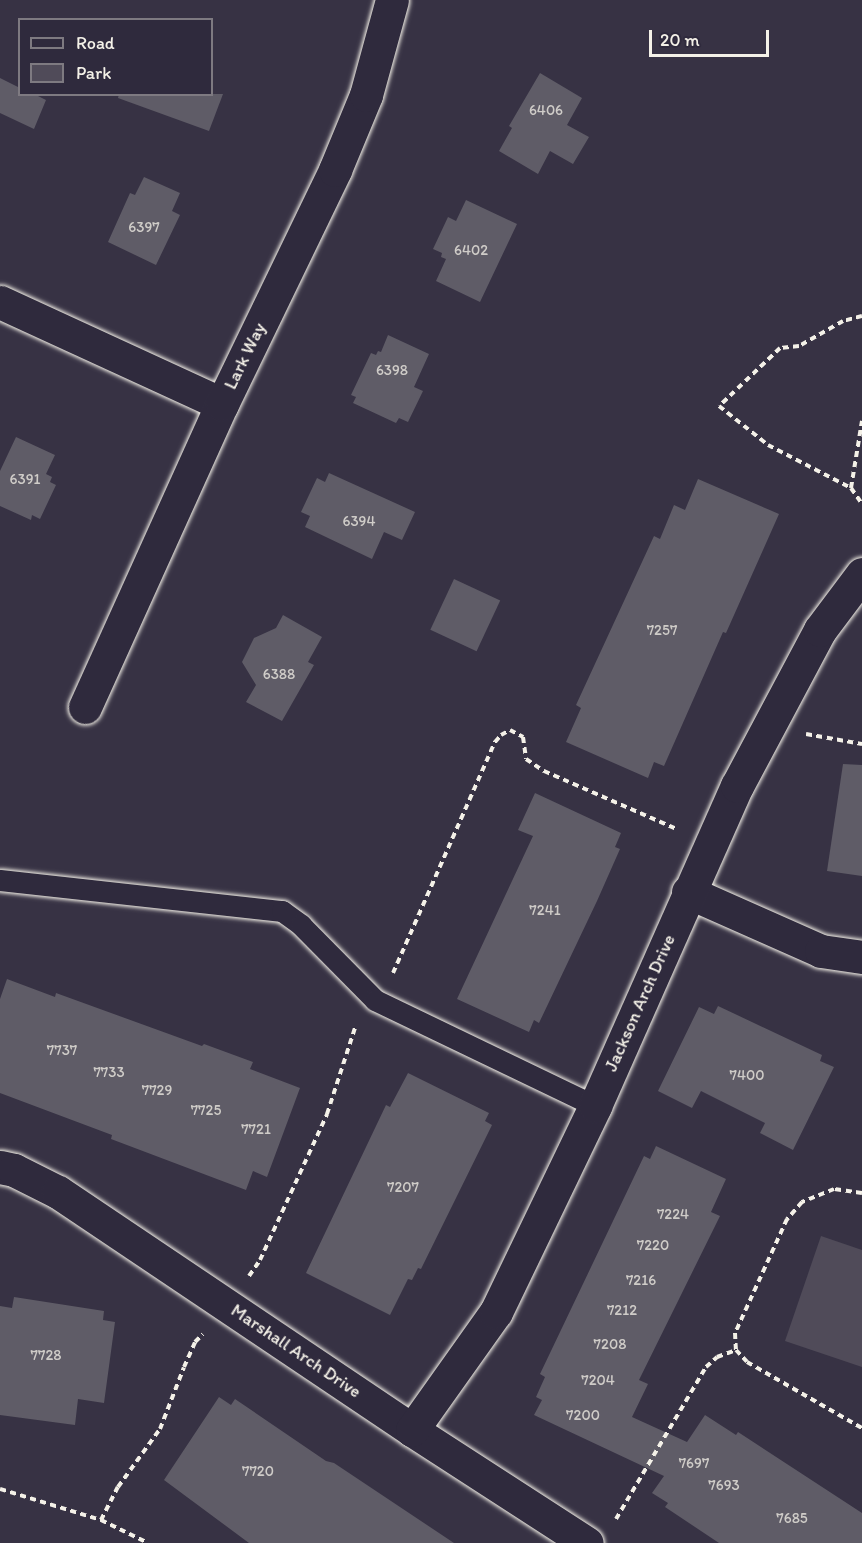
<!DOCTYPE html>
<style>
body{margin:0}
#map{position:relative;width:862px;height:1543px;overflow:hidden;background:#373244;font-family:Itim,sans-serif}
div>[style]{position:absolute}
.green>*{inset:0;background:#504b59}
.building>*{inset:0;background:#5f5c67;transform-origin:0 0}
.path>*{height:4px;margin-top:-2px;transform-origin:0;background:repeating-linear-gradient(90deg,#f4f1e8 0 6px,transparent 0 10.5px)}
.roads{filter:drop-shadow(0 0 2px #f4f1e8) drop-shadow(0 0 2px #f4f1e8)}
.service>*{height:21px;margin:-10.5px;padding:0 10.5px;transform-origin:10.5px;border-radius:10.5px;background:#2f2a3d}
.minor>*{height:33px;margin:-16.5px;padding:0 16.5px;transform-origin:16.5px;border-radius:16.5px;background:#2f2a3d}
span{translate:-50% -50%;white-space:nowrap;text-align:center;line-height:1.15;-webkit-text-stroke:4.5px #2f2a3d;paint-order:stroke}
.number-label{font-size:15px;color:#cfccc8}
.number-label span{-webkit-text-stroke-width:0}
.street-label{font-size:18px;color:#f4f1e8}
.legend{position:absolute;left:18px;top:18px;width:195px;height:78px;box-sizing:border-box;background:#2f2a3d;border:2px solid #7e7a81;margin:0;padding:8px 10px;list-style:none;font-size:18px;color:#f4f1e8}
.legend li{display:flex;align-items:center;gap:12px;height:30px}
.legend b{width:30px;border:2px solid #7e7a81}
.scale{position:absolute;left:649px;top:30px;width:120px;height:27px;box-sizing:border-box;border:3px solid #f4f1e8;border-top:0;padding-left:8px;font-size:18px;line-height:21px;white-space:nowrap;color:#f4f1e8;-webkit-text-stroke:4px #2f2a3d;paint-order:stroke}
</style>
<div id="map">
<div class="green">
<i style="clip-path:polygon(821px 1236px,862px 1250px,862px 1367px,785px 1341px)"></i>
</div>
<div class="building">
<i style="clip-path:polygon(540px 73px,582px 98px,567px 125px,589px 137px,573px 164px,550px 151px,538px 174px,499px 151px,512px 128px,509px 126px)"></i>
<i style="clip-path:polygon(0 78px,20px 88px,20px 94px,34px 94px,46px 100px,34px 129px,0 113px)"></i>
<i style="clip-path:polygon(119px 94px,223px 94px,209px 131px,118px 98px)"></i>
<i style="clip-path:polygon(144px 177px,180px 193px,172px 211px,180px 215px,156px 265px,108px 242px,130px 193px,135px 195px)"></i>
<i style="clip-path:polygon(466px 200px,517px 224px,480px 302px,436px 281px,446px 259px,441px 257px,442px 253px,433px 249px,448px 217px,456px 221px)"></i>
<i style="clip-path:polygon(388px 335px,429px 354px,414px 387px,423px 391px,408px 422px,399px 418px,396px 423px,353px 403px,356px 397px,351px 395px,371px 353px,376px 355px,378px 351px,381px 352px)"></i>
<i style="clip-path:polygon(16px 437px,55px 455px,46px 474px,52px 477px,50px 482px,56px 485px,40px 519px,32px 515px,31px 520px,0 506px,0 471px)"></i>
<i style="clip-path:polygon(329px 473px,415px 512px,402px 540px,384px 532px,372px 559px,305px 527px,310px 516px,301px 512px,317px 478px,325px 482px)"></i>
<i style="clip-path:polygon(698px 479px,779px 514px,726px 633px,723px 632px,664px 766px,654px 762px,648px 778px,566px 742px,581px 708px,576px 705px,654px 536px,660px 539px,674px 505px,685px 510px)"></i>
<i style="left:454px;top:579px;width:51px;height:56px;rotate:25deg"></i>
<i style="clip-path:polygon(283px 615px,322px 637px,308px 662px,314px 665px,282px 721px,246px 702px,256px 685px,242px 662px,254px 638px,276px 628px)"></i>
<i style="clip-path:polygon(843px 764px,862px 765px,862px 876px,827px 871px)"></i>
<i style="clip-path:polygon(535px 793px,621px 833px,615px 847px,620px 849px,597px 901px,539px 1023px,534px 1020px,529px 1032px,457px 999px,533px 836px,518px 830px)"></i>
<i style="clip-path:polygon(7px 979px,55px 997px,56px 993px,202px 1046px,204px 1044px,253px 1062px,250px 1069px,300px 1088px,267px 1177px,253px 1171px,246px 1190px,111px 1139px,112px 1135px,0 1093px,0 999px)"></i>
<i style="clip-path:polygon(718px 1006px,822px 1055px,820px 1061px,834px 1067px,793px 1150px,760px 1133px,765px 1123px,701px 1091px,692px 1108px,658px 1091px,699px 1007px,714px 1014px)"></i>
<i style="clip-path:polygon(408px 1073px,489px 1113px,485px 1121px,492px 1125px,421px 1269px,418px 1268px,412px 1280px,408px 1279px,390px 1315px,306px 1273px,386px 1105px,390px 1107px)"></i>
<i style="clip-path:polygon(656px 1146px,726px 1179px,711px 1212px,720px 1216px,639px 1380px,648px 1384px,632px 1417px,687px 1442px,705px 1415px,736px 1435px,738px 1432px,862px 1513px,862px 1543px,719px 1543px,665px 1507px,668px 1503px,652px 1493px,664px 1476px,534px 1415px,542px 1400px,536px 1397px,545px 1377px,540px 1374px,644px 1156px,650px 1159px)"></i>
<i style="clip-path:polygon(14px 1297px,104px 1311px,103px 1320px,115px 1322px,104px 1403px,78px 1399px,75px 1425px,0 1415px,0 1306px,12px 1308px)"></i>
<i style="clip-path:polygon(219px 1397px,231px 1405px,235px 1399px,326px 1461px,334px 1463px,454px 1543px,249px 1543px,164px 1480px)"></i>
</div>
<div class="path">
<i style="left:862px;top:316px;width:20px;rotate:165deg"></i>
<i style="left:843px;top:321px;width:51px;rotate:150.4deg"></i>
<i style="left:799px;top:346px;width:19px;rotate:174deg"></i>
<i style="left:780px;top:348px;width:84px;rotate:136.4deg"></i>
<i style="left:719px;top:406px;width:63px;rotate:38.5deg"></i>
<i style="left:768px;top:445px;width:93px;rotate:27.4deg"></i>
<i style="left:851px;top:488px;width:19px;rotate:55deg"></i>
<i style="left:851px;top:488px;width:68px;rotate:-80.7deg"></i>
<i style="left:806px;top:734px;width:57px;rotate:10.1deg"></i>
<i style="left:393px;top:973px;width:253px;rotate:-66.2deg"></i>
<i style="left:495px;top:742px;width:9px;rotate:-49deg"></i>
<i style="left:501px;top:735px;width:10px;rotate:-29deg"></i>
<i style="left:510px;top:730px;width:15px;rotate:28deg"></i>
<i style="left:523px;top:737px;width:22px;rotate:82deg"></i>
<i style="left:526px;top:759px;width:22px;rotate:34deg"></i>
<i style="left:544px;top:771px;width:145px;rotate:23.6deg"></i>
<i style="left:862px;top:1193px;width:28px;rotate:-172deg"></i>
<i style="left:834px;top:1189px;width:35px;rotate:158deg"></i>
<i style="left:802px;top:1202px;width:23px;rotate:131deg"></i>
<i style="left:787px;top:1219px;width:125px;rotate:114.5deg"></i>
<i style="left:735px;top:1333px;width:17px;rotate:87deg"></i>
<i style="left:736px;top:1350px;width:16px;rotate:47deg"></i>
<i style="left:747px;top:1362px;width:133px;rotate:29.9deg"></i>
<i style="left:249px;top:1276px;width:19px;rotate:-55deg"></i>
<i style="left:260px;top:1260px;width:161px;rotate:-65.3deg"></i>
<i style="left:327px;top:1114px;width:94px;rotate:-72deg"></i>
<i style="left:0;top:1489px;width:106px;rotate:17.1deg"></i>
<i style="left:101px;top:1520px;width:52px;rotate:26.1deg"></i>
<i style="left:616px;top:1519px;width:177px;rotate:-59.4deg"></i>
<i style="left:706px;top:1367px;width:15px;rotate:-42deg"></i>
<i style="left:717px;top:1357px;width:20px;rotate:-20deg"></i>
<i style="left:101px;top:1520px;width:37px;rotate:-63deg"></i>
<i style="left:118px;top:1487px;width:72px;rotate:-54.1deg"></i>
<i style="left:160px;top:1429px;width:66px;rotate:-68.8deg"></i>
<i style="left:184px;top:1367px;width:27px;rotate:-66deg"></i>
<i style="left:195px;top:1342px;width:11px;rotate:-45deg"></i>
</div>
<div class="roads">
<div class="service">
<i style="left:0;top:880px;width:284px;rotate:6.3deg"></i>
<i style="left:282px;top:911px;width:24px;rotate:36deg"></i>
<i style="left:301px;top:925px;width:105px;rotate:45.4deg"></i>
<i style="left:375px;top:1000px;width:244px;rotate:25.7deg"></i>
</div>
<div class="minor">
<i style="left:0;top:302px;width:244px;rotate:24.7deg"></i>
<i style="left:85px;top:707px;width:333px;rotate:-65.7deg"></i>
<i style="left:222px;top:404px;width:260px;rotate:-64.2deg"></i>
<i style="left:335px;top:170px;width:81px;rotate:-67.5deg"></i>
<i style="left:366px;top:95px;width:98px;rotate:-74.7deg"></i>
<i style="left:688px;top:892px;width:145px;rotate:23.9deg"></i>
<i style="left:821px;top:951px;width:41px;rotate:8.3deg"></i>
<i style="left:0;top:1167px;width:14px;rotate:12deg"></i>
<i style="left:14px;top:1170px;width:49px;rotate:26.6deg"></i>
<i style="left:58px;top:1192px;width:427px;rotate:33.9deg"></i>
<i style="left:412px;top:1430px;width:208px;rotate:32.9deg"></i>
<i style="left:412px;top:1430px;width:145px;rotate:-54.6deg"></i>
<i style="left:496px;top:1312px;width:229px;rotate:-64.3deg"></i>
<i style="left:595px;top:1106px;width:350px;rotate:-66.1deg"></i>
<i style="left:737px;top:786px;width:177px;rotate:-62deg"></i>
<i style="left:820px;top:630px;width:70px;rotate:-53.1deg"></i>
</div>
</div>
<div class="number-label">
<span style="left:546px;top:111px">6406</span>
<span style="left:144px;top:228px">6397</span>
<span style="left:471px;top:251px">6402</span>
<span style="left:392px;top:371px">6398</span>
<span style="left:25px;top:480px">6391</span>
<span style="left:359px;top:522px">6394</span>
<span style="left:662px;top:631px">7257</span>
<span style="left:279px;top:675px">6388</span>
<span style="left:545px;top:911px">7241</span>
<span style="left:62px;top:1051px">7737</span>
<span style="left:109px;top:1073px">7733</span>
<span style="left:747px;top:1076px">7400</span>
<span style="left:157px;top:1091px">7729</span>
<span style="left:206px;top:1111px">7725</span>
<span style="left:256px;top:1130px">7721</span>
<span style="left:403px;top:1188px">7207</span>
<span style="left:673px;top:1215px">7224</span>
<span style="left:653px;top:1246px">7220</span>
<span style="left:641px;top:1281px">7216</span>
<span style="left:622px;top:1311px">7212</span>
<span style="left:610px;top:1345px">7208</span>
<span style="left:46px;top:1356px">7728</span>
<span style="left:598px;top:1381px">7204</span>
<span style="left:583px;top:1416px">7200</span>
<span style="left:694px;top:1464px">7697</span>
<span style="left:258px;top:1472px">7720</span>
<span style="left:724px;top:1486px">7693</span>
<span style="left:792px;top:1519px">7685</span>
</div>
<div class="street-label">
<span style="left:245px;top:356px;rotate:-64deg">Lark Way</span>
<span style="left:640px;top:1003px;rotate:-66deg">Jackson Arch Drive</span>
<span style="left:296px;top:1351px;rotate:34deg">Marshall Arch Drive</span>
</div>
<ul class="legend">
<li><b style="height:8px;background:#2f2a3d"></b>Road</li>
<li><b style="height:16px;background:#504b59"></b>Park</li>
</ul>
<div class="scale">20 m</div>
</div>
